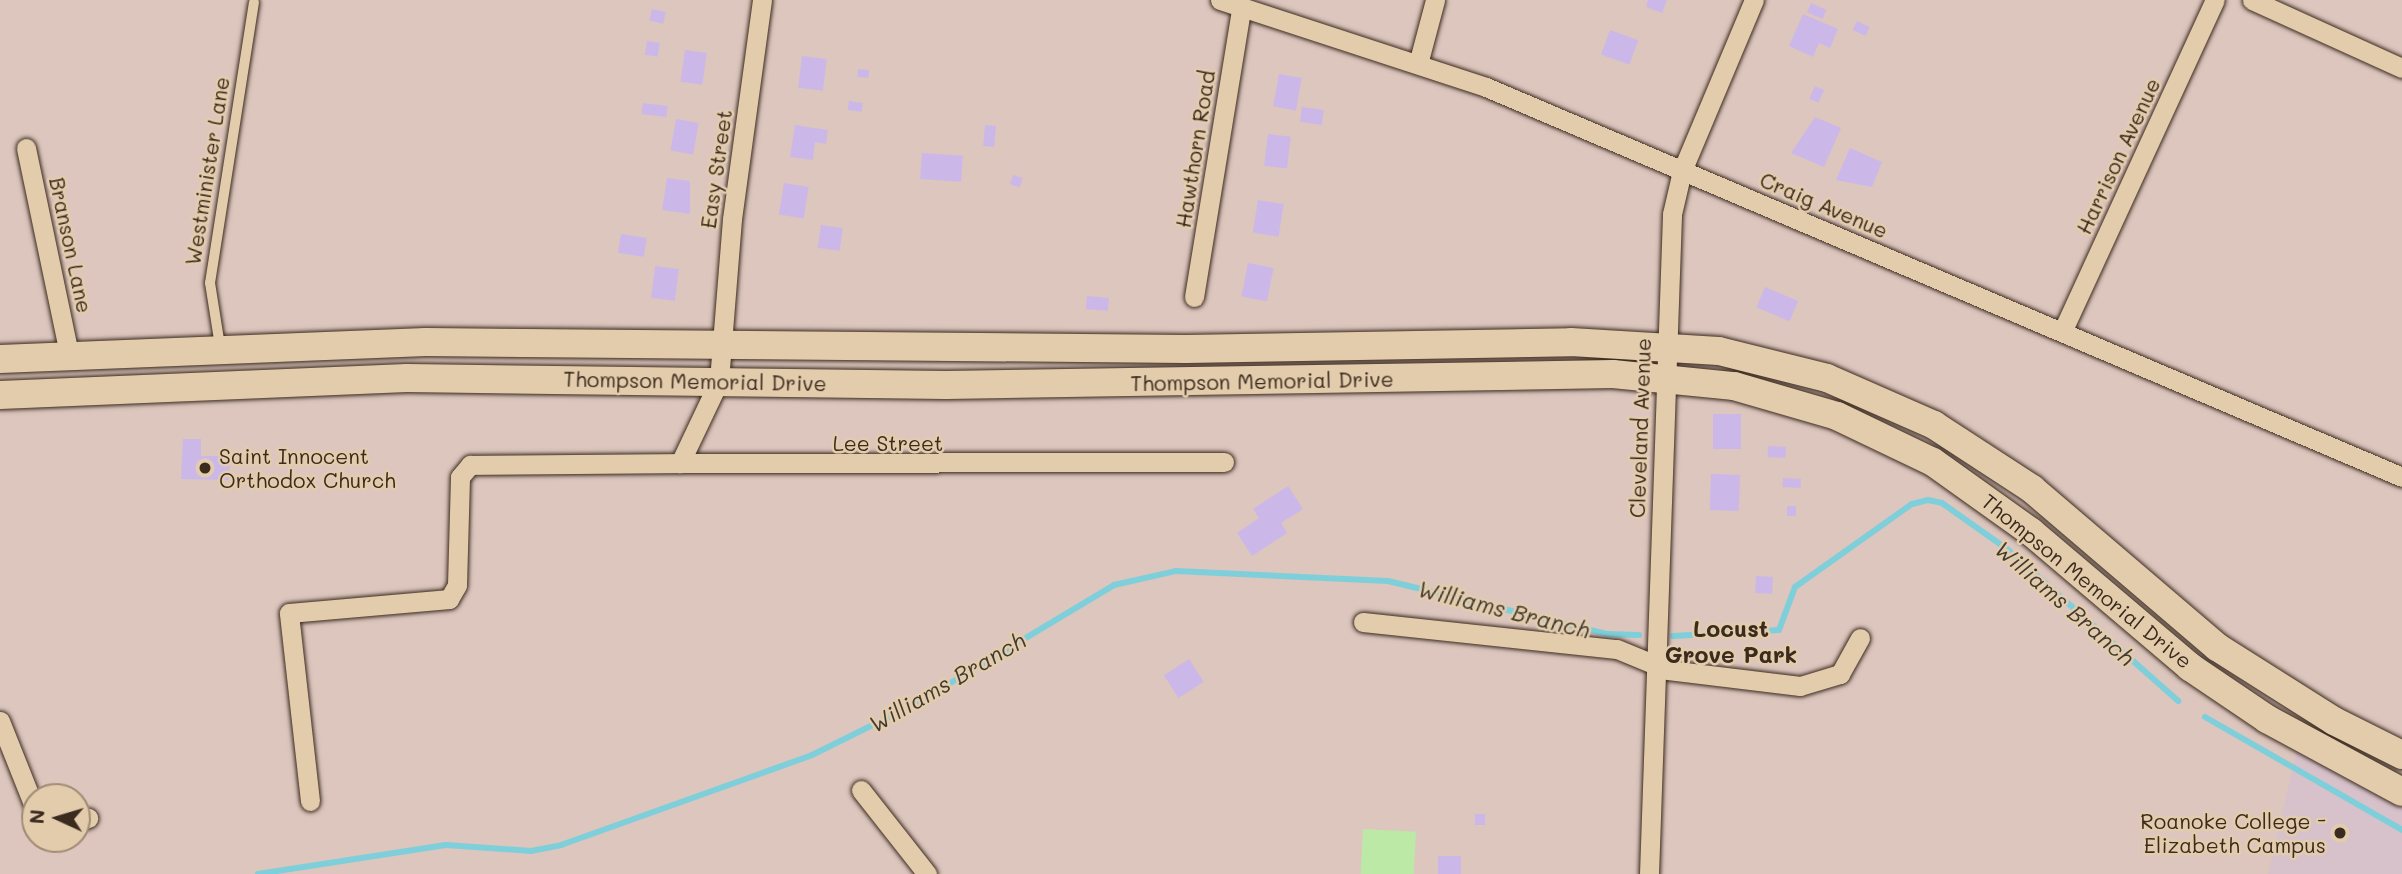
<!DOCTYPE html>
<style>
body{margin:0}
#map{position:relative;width:2402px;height:874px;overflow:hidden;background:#dcc6be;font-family:Mali,sans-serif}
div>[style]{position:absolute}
.built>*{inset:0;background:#d7c2cb}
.green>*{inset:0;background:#bde9a6;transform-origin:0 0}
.stream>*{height:6px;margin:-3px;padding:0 3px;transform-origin:3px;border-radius:3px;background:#7fcfdb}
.building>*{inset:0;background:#cbb8e9;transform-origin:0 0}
.roads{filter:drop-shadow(0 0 2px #3b2a1e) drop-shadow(0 0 2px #3b2a1e)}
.lane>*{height:10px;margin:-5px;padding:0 5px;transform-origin:5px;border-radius:5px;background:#e3ccac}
.street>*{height:19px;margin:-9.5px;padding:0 9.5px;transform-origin:9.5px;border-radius:9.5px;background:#e3ccac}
.secondary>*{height:28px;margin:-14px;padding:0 14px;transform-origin:14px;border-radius:14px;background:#e3ccac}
.dots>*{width:19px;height:19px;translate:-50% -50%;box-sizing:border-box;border:4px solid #e3ccac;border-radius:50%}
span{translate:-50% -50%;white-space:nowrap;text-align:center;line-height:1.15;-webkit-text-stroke:5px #e3ccac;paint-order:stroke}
.street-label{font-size:21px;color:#3b2a1e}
.poi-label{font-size:21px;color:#3b2a1e}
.left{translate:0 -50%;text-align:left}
.right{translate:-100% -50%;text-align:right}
.water-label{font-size:23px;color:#423a31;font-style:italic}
.neighbourhood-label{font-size:23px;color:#3b2a1e;font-weight:700}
.north{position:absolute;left:21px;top:783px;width:70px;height:70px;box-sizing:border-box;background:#e3ccac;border:2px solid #a08b73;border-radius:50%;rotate:274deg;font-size:19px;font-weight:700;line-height:28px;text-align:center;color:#3b2a1e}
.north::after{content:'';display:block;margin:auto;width:24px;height:32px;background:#3b2a1e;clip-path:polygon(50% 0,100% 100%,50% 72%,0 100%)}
</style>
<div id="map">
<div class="built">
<i style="clip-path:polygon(2300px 738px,2402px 792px,2402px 874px,2268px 874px)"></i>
</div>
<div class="green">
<i style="left:1363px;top:829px;width:53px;height:45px;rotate:3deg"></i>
</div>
<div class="stream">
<i style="left:1673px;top:636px;width:106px;rotate:-3.2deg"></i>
<i style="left:1779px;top:630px;width:46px;rotate:-69.6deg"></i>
<i style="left:1795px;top:587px;width:143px;rotate:-35.4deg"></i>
<i style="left:1912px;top:504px;width:16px;rotate:-14deg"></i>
<i style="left:1928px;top:500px;width:14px;rotate:12deg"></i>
<i style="left:1942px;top:503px;width:80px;rotate:35.3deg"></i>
<i style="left:2007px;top:549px;width:229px;rotate:41.6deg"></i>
<i style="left:2205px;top:717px;width:227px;rotate:29.8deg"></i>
<i style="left:258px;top:874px;width:190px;rotate:-8.8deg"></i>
<i style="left:446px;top:845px;width:85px;rotate:4deg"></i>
<i style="left:531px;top:851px;width:31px;rotate:-11deg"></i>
<i style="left:561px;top:845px;width:267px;rotate:-19.7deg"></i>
<i style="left:812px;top:755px;width:117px;rotate:-26.3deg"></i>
<i style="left:917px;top:703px;width:230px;rotate:-30.9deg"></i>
<i style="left:1114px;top:585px;width:64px;rotate:-12.7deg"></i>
<i style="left:1176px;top:571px;width:212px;rotate:2.7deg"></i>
<i style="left:1388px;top:581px;width:225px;rotate:13.6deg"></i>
<i style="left:1607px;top:634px;width:32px;rotate:2deg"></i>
</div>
<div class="building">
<i style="clip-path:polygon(1648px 0,1667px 0,1662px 13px,1646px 7px)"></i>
<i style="left:1811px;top:3px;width:17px;height:10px;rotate:24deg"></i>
<i style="left:652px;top:9px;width:14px;height:12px;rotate:12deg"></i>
<i style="clip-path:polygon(1803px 14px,1838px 29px,1830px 48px,1819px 43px,1813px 57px,1789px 46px)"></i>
<i style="left:1857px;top:21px;width:14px;height:10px;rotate:25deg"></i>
<i style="left:1610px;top:30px;width:30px;height:26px;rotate:20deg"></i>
<i style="left:647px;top:41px;width:13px;height:14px;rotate:9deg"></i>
<i style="left:685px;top:50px;width:22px;height:32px;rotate:8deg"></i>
<i style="left:802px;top:56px;width:25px;height:32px;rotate:7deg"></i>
<i style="left:858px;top:69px;width:11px;height:8px;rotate:5deg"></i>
<i style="left:1279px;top:74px;width:23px;height:33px;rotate:10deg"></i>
<i style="left:1815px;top:86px;width:10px;height:14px;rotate:24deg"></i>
<i style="left:849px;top:101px;width:14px;height:9px;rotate:8deg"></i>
<i style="left:643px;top:103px;width:25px;height:11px;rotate:7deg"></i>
<i style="left:1302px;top:107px;width:22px;height:15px;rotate:8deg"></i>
<i style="clip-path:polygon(1815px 117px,1841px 128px,1824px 167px,1791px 153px)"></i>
<i style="left:676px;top:119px;width:23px;height:32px;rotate:10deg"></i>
<i style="clip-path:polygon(795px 125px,828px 130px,826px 144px,815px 142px,813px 160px,790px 157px)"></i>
<i style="left:985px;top:125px;width:11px;height:21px;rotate:5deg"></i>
<i style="left:1268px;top:134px;width:23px;height:32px;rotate:7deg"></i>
<i style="clip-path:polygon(1850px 148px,1882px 162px,1872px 187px,1836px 180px)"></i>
<i style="left:922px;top:153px;width:41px;height:26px;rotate:4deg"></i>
<i style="left:1013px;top:175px;width:10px;height:10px;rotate:17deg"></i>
<i style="clip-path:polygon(667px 178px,690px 181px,690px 214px,662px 210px)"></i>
<i style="left:784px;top:183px;width:25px;height:32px;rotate:9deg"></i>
<i style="left:1258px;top:200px;width:26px;height:33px;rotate:9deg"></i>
<i style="left:821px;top:225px;width:22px;height:23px;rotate:8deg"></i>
<i style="left:621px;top:234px;width:26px;height:19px;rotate:9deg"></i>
<i style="left:1248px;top:263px;width:26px;height:34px;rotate:11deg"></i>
<i style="left:655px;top:266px;width:24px;height:32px;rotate:7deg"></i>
<i style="left:1765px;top:287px;width:36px;height:22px;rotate:23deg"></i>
<i style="left:1087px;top:296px;width:22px;height:13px;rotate:5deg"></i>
<i style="left:1713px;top:414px;width:28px;height:35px"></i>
<i style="clip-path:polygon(183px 439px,201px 439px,201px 456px,230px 456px,229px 480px,181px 479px)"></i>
<i style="left:1768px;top:446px;width:18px;height:11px;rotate:3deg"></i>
<i style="left:1711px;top:474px;width:29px;height:36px;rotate:2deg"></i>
<i style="left:1783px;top:478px;width:18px;height:9px;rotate:3deg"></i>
<i style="clip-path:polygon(1288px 486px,1303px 509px,1281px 523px,1287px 533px,1252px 556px,1237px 533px,1259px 518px,1253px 509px)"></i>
<i style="left:1787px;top:506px;width:9px;height:10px"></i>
<i style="left:1756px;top:576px;width:17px;height:17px;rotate:3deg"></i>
<i style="left:1189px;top:659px;width:27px;height:30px;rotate:57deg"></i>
<i style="left:1475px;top:814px;width:10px;height:11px"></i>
<i style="left:1438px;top:856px;width:23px;height:18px"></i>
</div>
<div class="roads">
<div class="lane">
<i style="left:220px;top:346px;width:64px;rotate:-99deg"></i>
<i style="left:210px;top:283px;width:284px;rotate:-81.1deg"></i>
</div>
<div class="street">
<i style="left:762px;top:0;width:221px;rotate:97.8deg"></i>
<i style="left:732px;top:219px;width:163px;rotate:94.6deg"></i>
<i style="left:719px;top:381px;width:91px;rotate:115.4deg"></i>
<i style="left:680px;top:463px;width:544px;rotate:-0.11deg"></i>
<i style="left:1220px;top:0;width:280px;rotate:18.1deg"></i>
<i style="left:1486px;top:87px;width:996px;rotate:23.06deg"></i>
<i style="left:2252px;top:0;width:165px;rotate:24.4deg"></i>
<i style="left:1418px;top:64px;width:66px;rotate:-75.1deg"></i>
<i style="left:26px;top:148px;width:209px;rotate:78.2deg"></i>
<i style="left:1194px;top:297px;width:292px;rotate:-80.7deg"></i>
<i style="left:2063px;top:330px;width:363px;rotate:-65.3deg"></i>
<i style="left:1363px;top:622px;width:255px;rotate:6.1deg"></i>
<i style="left:1617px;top:649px;width:55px;rotate:22.4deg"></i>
<i style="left:1668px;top:670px;width:133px;rotate:6.9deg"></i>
<i style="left:1800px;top:686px;width:42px;rotate:-16.7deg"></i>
<i style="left:1840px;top:674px;width:41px;rotate:-60.9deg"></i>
<i style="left:0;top:721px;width:95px;rotate:68.3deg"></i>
<i style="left:861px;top:790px;width:107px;rotate:51.8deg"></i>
<i style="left:310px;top:801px;width:189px;rotate:-96.4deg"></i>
<i style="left:289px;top:613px;width:161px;rotate:-5deg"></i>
<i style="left:449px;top:599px;width:16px;rotate:-60deg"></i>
<i style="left:457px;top:585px;width:108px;rotate:-88.4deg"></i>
<i style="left:460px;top:477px;width:16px;rotate:-50deg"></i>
<i style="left:470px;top:465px;width:210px;rotate:-0.5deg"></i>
<i style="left:77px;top:822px;width:12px;rotate:-20deg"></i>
<i style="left:1649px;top:874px;width:660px;rotate:-88deg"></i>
<i style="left:1672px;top:214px;width:44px;rotate:-76.9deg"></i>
<i style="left:1682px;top:171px;width:186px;rotate:-67.2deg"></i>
</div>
<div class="secondary">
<i style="left:0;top:359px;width:426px;rotate:-2.3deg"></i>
<i style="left:426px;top:342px;width:760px;rotate:0.53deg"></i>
<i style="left:1186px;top:349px;width:385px;rotate:-1deg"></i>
<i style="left:1571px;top:342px;width:148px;rotate:3.5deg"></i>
<i style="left:1719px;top:351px;width:111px;rotate:14deg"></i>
<i style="left:1827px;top:378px;width:117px;rotate:23.7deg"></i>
<i style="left:1934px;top:425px;width:117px;rotate:33.1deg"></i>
<i style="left:2032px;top:489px;width:243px;rotate:40.5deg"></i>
<i style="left:2217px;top:647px;width:138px;rotate:32.3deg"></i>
<i style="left:2334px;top:721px;width:76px;rotate:26.6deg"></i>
<i style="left:0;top:395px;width:407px;rotate:-2.4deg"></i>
<i style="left:407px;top:378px;width:539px;rotate:0.74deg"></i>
<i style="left:946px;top:385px;width:667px;rotate:-0.94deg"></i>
<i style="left:1613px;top:374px;width:122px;rotate:5.7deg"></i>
<i style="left:1734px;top:386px;width:107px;rotate:16.2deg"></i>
<i style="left:1837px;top:416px;width:106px;rotate:25.6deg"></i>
<i style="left:1933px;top:462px;width:120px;rotate:35.5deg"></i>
<i style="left:2031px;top:532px;width:209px;rotate:40.3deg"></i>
<i style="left:2190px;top:667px;width:93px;rotate:34deg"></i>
<i style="left:2267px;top:719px;width:153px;rotate:28.4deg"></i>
</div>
</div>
<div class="dots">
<i style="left:205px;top:468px;background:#3b2a1e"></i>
<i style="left:2340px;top:833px;background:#3b2a1e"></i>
</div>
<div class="street-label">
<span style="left:1195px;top:149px;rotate:-81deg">Hawthorn Road</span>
<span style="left:2118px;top:156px;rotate:-65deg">Harrison Avenue</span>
<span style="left:716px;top:169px;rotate:-82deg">Easy Street</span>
<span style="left:207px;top:171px;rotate:-81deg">Westminister Lane</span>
<span style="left:1824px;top:205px;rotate:23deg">Craig Avenue</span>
<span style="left:71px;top:245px;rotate:78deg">Branson Lane</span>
<span style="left:695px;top:381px;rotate:1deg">Thompson Memorial Drive</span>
<span style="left:1262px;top:381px;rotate:-1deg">Thompson Memorial Drive</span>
<span style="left:1640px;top:428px;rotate:-88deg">Cleveland Avenue</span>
<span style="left:888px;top:443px">Lee Street</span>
<span style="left:2087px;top:581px;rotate:39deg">Thompson Memorial Drive</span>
</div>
<div class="poi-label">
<span class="left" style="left:219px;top:468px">Saint Innocent<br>Orthodox Church</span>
<span class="right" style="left:2326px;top:833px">Roanoke College -<br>Elizabeth Campus</span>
</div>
<div class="water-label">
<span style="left:2065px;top:603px;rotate:41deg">Williams Branch</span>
<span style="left:1504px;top:609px;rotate:14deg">Williams Branch</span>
<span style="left:947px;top:682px;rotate:-30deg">Williams Branch</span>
</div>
<div class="neighbourhood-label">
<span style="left:1731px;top:641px">Locust<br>Grove Park</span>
</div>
<div class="north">N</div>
</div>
